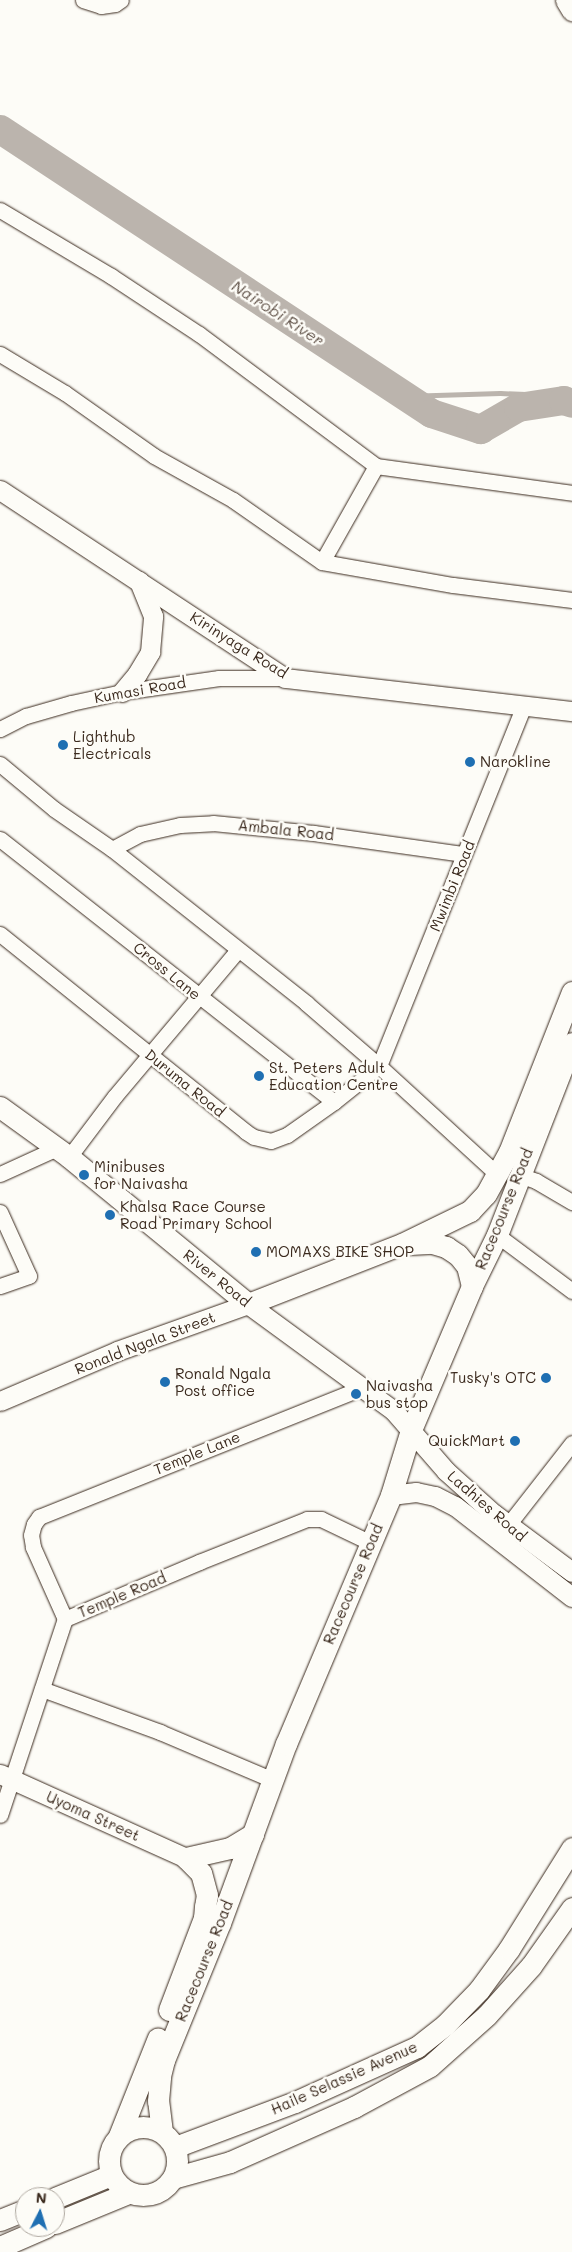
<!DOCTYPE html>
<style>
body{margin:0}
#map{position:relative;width:572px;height:2252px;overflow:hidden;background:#fdfcf7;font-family:Mali,sans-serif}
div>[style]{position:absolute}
.stream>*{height:5px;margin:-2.5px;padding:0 2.5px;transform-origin:2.5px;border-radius:2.5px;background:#bbb4ad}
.river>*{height:29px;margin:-14.5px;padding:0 14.5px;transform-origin:14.5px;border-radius:14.5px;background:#bbb4ad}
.roads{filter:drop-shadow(0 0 1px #3b2a1e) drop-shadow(0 0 1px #3b2a1e)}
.minor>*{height:15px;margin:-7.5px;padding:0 7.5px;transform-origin:7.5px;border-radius:7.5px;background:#fdfcf7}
.tertiary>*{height:19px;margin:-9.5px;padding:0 9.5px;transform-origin:9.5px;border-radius:9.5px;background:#fdfcf7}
.secondary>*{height:21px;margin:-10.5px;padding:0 10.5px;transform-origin:10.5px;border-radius:10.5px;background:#fdfcf7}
.secondary>.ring{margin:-10.5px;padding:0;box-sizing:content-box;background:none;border:21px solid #fdfcf7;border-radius:50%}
.dots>*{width:14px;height:14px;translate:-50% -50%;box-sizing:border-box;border:2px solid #fdfcf7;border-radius:50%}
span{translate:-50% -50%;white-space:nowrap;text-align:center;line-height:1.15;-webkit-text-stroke:5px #fdfcf7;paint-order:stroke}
.street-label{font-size:15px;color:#3b2a1e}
.poi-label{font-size:15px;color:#3b2a1e}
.left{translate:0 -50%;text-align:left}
.right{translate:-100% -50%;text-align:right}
.water-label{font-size:16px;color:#615349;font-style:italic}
.north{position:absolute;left:15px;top:2187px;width:50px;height:50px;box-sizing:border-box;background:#fdfcf7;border:1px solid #afa8a0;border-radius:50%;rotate:5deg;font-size:14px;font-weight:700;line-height:20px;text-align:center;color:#3b2a1e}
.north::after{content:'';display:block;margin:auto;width:18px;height:22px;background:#1f6fb2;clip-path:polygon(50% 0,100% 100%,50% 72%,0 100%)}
</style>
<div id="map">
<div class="stream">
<i style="left:404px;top:396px;width:96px;rotate:-1.8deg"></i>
<i style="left:500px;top:393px;width:50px;rotate:2.3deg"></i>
<i style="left:550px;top:395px;width:14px;rotate:21deg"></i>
</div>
<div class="river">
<i style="left:0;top:129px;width:516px;rotate:33.38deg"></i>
<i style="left:431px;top:413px;width:52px;rotate:18.1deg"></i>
<i style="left:480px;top:429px;width:44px;rotate:-30.1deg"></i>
<i style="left:518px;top:407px;width:46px;rotate:-8.8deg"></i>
<i style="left:563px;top:400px;width:9px;rotate:18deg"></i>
</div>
<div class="roads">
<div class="minor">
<i style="left:83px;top:0;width:19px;rotate:18deg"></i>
<i style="left:101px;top:6px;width:14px;rotate:-8deg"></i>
<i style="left:115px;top:4px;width:7px;rotate:-34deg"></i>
<i style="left:0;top:210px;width:129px;rotate:30.7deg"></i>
<i style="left:111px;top:276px;width:105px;rotate:33.4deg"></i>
<i style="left:199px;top:334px;width:221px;rotate:36.7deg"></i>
<i style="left:376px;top:466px;width:110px;rotate:119.4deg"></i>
<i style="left:0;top:354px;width:76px;rotate:31deg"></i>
<i style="left:65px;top:393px;width:109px;rotate:35.3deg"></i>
<i style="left:154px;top:456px;width:90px;rotate:29.1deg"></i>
<i style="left:233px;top:500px;width:108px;rotate:34.9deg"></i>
<i style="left:322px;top:562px;width:133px;rotate:10deg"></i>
<i style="left:453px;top:585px;width:120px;rotate:7.2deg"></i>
<i style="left:376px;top:466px;width:198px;rotate:7.8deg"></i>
<i style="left:0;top:729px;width:29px;rotate:-27deg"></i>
<i style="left:26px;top:716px;width:47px;rotate:-16.1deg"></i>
<i style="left:71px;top:703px;width:52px;rotate:-12.2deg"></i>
<i style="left:122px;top:692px;width:98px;rotate:-8.2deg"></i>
<i style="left:219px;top:678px;width:66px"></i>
<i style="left:0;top:764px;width:70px;rotate:39.8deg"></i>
<i style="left:54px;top:809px;width:70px;rotate:34.6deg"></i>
<i style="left:112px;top:849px;width:248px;rotate:38.4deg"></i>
<i style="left:306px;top:1003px;width:96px;rotate:40.8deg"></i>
<i style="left:379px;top:1066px;width:161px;rotate:42.5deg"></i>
<i style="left:0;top:839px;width:425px;rotate:38.2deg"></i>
<i style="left:112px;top:849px;width:32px;rotate:-28deg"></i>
<i style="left:140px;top:834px;width:41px;rotate:-12.7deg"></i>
<i style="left:180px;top:825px;width:33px;rotate:-3deg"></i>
<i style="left:213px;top:823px;width:101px;rotate:5.7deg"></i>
<i style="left:314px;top:833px;width:151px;rotate:8deg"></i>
<i style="left:0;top:934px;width:316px;rotate:38.8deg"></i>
<i style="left:246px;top:1132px;width:9px;rotate:32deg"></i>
<i style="left:254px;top:1137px;width:17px;rotate:13deg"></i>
<i style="left:271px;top:1141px;width:17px;rotate:-21deg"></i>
<i style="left:287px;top:1135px;width:57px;rotate:-35.1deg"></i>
<i style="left:334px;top:1102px;width:58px;rotate:-38.7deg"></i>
<i style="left:379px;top:1066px;width:389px;rotate:-68.1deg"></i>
<i style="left:69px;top:1157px;width:76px;rotate:-53deg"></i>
<i style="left:115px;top:1096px;width:189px;rotate:-49.9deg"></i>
<i style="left:0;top:1174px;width:63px;rotate:-24.5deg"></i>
<i style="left:519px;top:1175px;width:18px;rotate:19deg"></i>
<i style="left:536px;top:1181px;width:42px;rotate:30.3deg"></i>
<i style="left:0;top:1212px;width:70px;rotate:65.6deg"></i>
<i style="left:29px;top:1276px;width:31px;rotate:161deg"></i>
<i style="left:497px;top:1235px;width:94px;rotate:36.7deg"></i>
<i style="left:508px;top:1525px;width:104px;rotate:-52deg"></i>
<i style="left:65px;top:1619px;width:79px;rotate:-114deg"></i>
<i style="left:33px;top:1547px;width:12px;rotate:-99deg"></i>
<i style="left:31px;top:1535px;width:11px;rotate:-75deg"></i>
<i style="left:34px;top:1524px;width:9px;rotate:-54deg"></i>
<i style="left:39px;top:1517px;width:350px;rotate:-21.8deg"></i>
<i style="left:42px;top:1689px;width:126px;rotate:20deg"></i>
<i style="left:160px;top:1732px;width:123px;rotate:23deg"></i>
<i style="left:0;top:1815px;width:206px;rotate:-71.7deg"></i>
<i style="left:65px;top:1619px;width:146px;rotate:-23deg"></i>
<i style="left:199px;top:1562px;width:116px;rotate:-21.7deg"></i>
<i style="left:307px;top:1519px;width:14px"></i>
<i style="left:321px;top:1519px;width:55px;rotate:25.6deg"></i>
</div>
<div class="tertiary">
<i style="left:0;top:490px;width:341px;rotate:33.4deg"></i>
<i style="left:285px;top:678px;width:289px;rotate:6.6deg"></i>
<i style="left:122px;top:692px;width:23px;rotate:-50deg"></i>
<i style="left:137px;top:674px;width:26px;rotate:-59deg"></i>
<i style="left:150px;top:652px;width:36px;rotate:-85deg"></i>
<i style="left:153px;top:616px;width:38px;rotate:-112deg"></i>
<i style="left:0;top:1401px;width:127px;rotate:-23.1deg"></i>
<i style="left:117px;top:1351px;width:139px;rotate:-19.7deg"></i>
<i style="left:248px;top:1304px;width:180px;rotate:36.2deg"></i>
<i style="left:393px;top:1410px;width:81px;rotate:49deg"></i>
<i style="left:446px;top:1471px;width:64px;rotate:41.9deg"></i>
<i style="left:494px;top:1514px;width:97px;rotate:36.6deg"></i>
<i style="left:391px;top:1495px;width:25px;rotate:-7deg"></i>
<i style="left:416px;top:1492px;width:19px;rotate:12deg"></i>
<i style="left:435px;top:1496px;width:22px;rotate:27deg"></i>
<i style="left:455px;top:1506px;width:148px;rotate:37.9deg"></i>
<i style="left:0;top:1774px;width:204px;rotate:24.3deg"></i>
</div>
<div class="secondary">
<i style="left:566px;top:0;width:12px;rotate:59deg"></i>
<i style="left:0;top:1107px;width:85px;rotate:35.9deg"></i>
<i style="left:69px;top:1157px;width:232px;rotate:39.4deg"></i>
<i style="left:248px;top:1304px;width:165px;rotate:-21.3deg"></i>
<i style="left:402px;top:1244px;width:76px;rotate:-25.9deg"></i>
<i style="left:470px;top:1211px;width:23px;rotate:-47deg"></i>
<i style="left:486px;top:1194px;width:48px;rotate:-61.3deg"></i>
<i style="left:509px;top:1152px;width:172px;rotate:-68.5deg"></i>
<i style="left:410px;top:1244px;width:22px;rotate:-3deg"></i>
<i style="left:432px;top:1243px;width:15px;rotate:16deg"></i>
<i style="left:446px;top:1247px;width:14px;rotate:34deg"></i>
<i style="left:458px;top:1255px;width:14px;rotate:51deg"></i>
<i style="left:467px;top:1266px;width:21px;rotate:76deg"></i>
<i style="left:186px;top:1858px;width:45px;rotate:-12.8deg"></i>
<i style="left:230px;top:1848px;width:27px;rotate:-31deg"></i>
<i style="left:169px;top:2010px;width:98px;rotate:-69.2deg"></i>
<i style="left:204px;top:1918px;width:11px;rotate:-85deg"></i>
<i style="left:205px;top:1907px;width:12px;rotate:-81deg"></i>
<i style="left:207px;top:1895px;width:23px;rotate:-105deg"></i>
<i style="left:201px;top:1873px;width:21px;rotate:-135deg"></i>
<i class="ring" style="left:109px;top:2127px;width:47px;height:47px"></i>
<i style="left:162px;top:2132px;width:31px;rotate:-97deg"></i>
<i style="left:158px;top:2101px;width:25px;rotate:-85deg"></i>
<i style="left:160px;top:2076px;width:16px;rotate:-76deg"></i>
<i style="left:164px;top:2060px;width:148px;rotate:-67.8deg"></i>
<i style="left:220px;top:1923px;width:191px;rotate:-69.8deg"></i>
<i style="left:286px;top:1744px;width:270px;rotate:-67.1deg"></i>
<i style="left:391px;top:1495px;width:68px;rotate:-72.9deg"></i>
<i style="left:411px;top:1430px;width:156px;rotate:-67deg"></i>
<i style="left:472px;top:1286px;width:57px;rotate:-63.9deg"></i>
<i style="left:497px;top:1235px;width:206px;rotate:-68.7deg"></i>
<i style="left:119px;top:2136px;width:105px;rotate:-68.3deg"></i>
<i style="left:175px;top:2147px;width:128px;rotate:-20.6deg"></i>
<i style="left:295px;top:2102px;width:134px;rotate:-24.3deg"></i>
<i style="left:417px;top:2047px;width:36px;rotate:-38deg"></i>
<i style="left:445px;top:2025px;width:49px;rotate:-45.8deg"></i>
<i style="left:479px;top:1990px;width:51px;rotate:-53.8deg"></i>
<i style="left:509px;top:1949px;width:119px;rotate:-58deg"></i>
<i style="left:173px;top:2178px;width:59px;rotate:-15.7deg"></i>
<i style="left:230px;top:2162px;width:136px;rotate:-23.9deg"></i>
<i style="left:354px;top:2107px;width:86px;rotate:-28.3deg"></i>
<i style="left:430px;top:2066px;width:76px;rotate:-41.8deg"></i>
<i style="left:487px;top:2015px;width:66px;rotate:-48.1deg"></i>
<i style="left:531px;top:1966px;width:71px;rotate:-54.7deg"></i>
<i style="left:55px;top:2198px;width:61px;rotate:-22.3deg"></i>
<i style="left:0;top:2220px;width:27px;rotate:-22deg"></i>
<i style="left:55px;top:2223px;width:79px;rotate:-22.3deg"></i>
<i style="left:0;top:2247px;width:50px;rotate:-23.5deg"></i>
</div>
</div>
<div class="dots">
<i style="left:63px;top:745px;background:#1f6fb2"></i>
<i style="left:470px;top:762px;background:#1f6fb2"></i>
<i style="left:259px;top:1076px;background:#1f6fb2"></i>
<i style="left:84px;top:1175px;background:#1f6fb2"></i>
<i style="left:110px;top:1215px;background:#1f6fb2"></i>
<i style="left:256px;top:1252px;background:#1f6fb2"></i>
<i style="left:546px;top:1378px;background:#1f6fb2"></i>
<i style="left:165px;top:1382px;background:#1f6fb2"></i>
<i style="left:356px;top:1394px;background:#1f6fb2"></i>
<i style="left:515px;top:1441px;background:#1f6fb2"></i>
</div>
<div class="street-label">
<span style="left:239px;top:645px;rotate:32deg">Kirinyaga Road</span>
<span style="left:140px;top:690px;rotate:-10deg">Kumasi Road</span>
<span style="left:286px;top:830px;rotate:6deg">Ambala Road</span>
<span style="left:452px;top:886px;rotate:-68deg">Mwimbi Road</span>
<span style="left:167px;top:971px;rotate:39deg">Cross Lane</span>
<span style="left:185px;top:1083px;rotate:39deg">Duruma Road</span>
<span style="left:504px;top:1209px;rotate:-68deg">Racecourse Road</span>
<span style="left:217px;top:1278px;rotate:39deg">River Road</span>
<span style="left:145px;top:1343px;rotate:-21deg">Ronald Ngala Street</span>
<span style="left:197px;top:1453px;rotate:-22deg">Temple Lane</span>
<span style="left:487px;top:1506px;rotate:41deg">Ladhies Road</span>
<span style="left:353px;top:1584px;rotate:-67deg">Racecourse Road</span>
<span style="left:122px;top:1595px;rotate:-23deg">Temple Road</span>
<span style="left:93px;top:1816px;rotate:24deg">Uyoma Street</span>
<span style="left:204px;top:1961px;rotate:-68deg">Racecourse Road</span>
<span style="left:344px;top:2078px;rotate:-24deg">Haile Selassie Avenue</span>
</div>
<div class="poi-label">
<span class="left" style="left:73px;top:745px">Lighthub<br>Electricals</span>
<span class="left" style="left:480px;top:762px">Narokline</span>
<span class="left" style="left:269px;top:1076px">St. Peters Adult<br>Education Centre</span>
<span class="left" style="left:94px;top:1175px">Minibuses<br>for Naivasha</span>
<span class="left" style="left:120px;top:1215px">Khalsa Race Course<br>Road Primary School</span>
<span class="left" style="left:266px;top:1252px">MOMAXS BIKE SHOP</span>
<span class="left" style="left:175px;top:1382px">Ronald Ngala<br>Post office</span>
<span class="right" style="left:536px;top:1378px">Tusky's OTC</span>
<span class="left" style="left:366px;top:1394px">Naivasha<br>bus stop</span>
<span class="right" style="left:505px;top:1441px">QuickMart</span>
</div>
<div class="water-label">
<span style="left:278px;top:313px;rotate:33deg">Nairobi River</span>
</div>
<div class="north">N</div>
</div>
